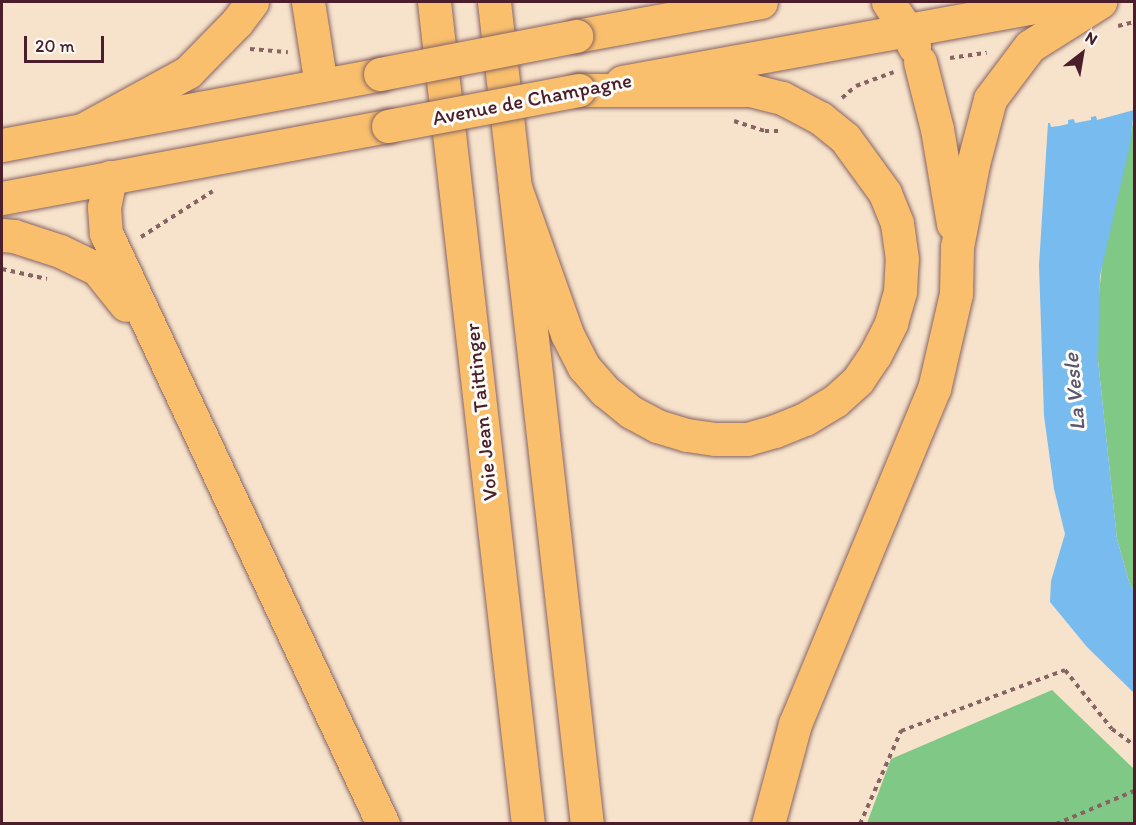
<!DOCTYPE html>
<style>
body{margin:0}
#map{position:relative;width:1136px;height:825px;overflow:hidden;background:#f7e3cc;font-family:Itim,sans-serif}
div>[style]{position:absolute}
.green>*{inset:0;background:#7fc885}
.water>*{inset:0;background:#78bbee}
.path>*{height:4px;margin-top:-2px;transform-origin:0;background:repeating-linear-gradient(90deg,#876463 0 4.5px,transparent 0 9px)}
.roads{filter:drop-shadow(0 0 2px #876463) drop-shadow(0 0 2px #876463)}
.major>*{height:33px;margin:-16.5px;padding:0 16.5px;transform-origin:16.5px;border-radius:16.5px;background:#f9bf6d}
.highway>*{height:33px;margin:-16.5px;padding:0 16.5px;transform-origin:16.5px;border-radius:16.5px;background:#f9bf6d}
.bridges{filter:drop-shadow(0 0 2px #876463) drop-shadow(0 0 2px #876463)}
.major-bridge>*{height:33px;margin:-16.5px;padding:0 16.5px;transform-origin:16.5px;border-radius:16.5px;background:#f9bf6d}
span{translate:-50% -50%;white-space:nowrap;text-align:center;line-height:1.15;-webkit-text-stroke:6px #fdfcf7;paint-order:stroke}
.street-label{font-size:21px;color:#4a1f2b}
.water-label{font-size:22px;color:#5a566f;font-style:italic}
.frame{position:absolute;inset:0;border:3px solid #4a1f2b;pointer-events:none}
.north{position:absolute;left:1052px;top:24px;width:60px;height:60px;-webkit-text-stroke:4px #fdfcf7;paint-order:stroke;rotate:31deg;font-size:16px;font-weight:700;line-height:24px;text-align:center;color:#4a1f2b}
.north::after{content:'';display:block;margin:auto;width:21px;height:27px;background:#4a1f2b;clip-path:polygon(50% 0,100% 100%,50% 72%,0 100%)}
.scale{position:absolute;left:24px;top:36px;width:80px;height:27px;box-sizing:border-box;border:3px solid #4a1f2b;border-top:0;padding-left:8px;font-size:18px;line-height:21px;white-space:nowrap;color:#4a1f2b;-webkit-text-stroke:4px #fdfcf7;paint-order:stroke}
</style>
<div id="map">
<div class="green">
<i style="clip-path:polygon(1134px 119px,1134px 590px,1130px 585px,1117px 539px,1098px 360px,1098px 304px,1103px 255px)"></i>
<i style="clip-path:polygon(1052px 690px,1134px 769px,1134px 823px,867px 823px,891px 759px)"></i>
</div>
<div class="water">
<i style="clip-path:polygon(1134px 110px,1130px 144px,1100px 276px,1098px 360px,1117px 539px,1130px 585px,1134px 590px,1134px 693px,1087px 647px,1050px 602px,1051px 581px,1065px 534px,1054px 489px,1044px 416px,1039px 265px,1048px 123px,1050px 123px,1051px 127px,1059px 126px,1068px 124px,1068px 120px,1074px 119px,1075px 123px,1091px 120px,1091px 117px,1096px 116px,1097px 120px)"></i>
</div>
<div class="path">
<i style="left:1118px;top:26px;width:16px;rotate:-14deg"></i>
<i style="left:250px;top:49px;width:38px;rotate:5deg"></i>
<i style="left:950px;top:58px;width:37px;rotate:-8deg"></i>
<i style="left:842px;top:98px;width:18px;rotate:-41deg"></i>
<i style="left:856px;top:86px;width:40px;rotate:-20.2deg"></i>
<i style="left:734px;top:121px;width:33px;rotate:18deg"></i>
<i style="left:765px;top:131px;width:14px"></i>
<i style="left:141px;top:237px;width:85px;rotate:-32.6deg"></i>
<i style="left:2px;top:269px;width:46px;rotate:12.5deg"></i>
<i style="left:860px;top:824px;width:102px;rotate:-66.2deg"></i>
<i style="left:901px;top:731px;width:175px;rotate:-20.4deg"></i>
<i style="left:1065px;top:670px;width:75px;rotate:51.5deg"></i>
<i style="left:1112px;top:729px;width:27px;rotate:36deg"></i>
<i style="left:1056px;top:824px;width:85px;rotate:-22.9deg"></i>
</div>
<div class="roads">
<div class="major">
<i style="left:888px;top:2px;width:32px;rotate:56deg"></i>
<i style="left:906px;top:29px;width:19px;rotate:65deg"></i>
<i style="left:576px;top:36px;width:188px;rotate:-10.4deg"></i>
<i style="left:622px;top:82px;width:447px;rotate:-10.3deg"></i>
<i style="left:2px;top:145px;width:385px;rotate:-10.6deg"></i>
<i style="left:2px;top:198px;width:393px;rotate:-10.6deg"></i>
</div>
<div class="highway">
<i style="left:308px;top:2px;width:84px;rotate:81.1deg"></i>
<i style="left:434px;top:2px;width:827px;rotate:83.48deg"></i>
<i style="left:494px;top:2px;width:827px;rotate:83.55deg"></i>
<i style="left:920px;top:62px;width:69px;rotate:75.8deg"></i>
<i style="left:937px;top:129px;width:96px;rotate:80.4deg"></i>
<i style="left:84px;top:129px;width:119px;rotate:-28.7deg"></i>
<i style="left:188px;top:72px;width:70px;rotate:-45.6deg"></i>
<i style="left:237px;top:22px;width:25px;rotate:-53deg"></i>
<i style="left:110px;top:177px;width:31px;rotate:101deg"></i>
<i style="left:104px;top:207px;width:26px;rotate:86deg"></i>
<i style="left:106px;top:233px;width:653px;rotate:64.89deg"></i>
<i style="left:515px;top:187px;width:156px;rotate:70.5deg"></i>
<i style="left:567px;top:334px;width:37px;rotate:63deg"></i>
<i style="left:584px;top:367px;width:32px;rotate:49deg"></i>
<i style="left:605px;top:391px;width:33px;rotate:39deg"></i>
<i style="left:631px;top:412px;width:30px;rotate:28deg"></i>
<i style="left:657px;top:426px;width:31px;rotate:17deg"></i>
<i style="left:687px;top:435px;width:29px;rotate:8deg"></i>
<i style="left:716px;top:439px;width:31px"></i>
<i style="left:747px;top:439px;width:29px;rotate:-16deg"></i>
<i style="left:775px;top:431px;width:32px;rotate:-22deg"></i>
<i style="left:805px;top:419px;width:35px;rotate:-31deg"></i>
<i style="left:835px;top:401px;width:31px;rotate:-42deg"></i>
<i style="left:858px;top:380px;width:30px;rotate:-56deg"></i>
<i style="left:875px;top:355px;width:36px;rotate:-63deg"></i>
<i style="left:891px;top:323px;width:32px;rotate:-74deg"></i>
<i style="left:900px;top:292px;width:33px;rotate:-87deg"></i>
<i style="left:902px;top:259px;width:36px;rotate:-98deg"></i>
<i style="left:897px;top:223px;width:32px;rotate:-112deg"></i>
<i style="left:885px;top:193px;width:68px;rotate:-126deg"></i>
<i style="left:845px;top:138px;width:32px;rotate:-141deg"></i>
<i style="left:820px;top:118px;width:43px;rotate:-152.2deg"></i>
<i style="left:782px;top:98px;width:32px;rotate:-166deg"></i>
<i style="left:751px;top:90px;width:172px;rotate:180deg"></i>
<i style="left:2px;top:235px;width:12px;rotate:5deg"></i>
<i style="left:14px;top:236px;width:48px;rotate:18.1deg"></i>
<i style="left:60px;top:251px;width:41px;rotate:25.9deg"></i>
<i style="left:97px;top:269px;width:46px;rotate:51.1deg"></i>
<i style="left:768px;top:824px;width:104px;rotate:-74.9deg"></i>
<i style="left:795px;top:724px;width:363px;rotate:-67.5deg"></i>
<i style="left:934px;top:389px;width:98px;rotate:-77deg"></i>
<i style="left:956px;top:294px;width:47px;rotate:-88.8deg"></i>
<i style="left:957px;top:247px;width:85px;rotate:-79.1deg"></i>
<i style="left:973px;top:164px;width:67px;rotate:-75.3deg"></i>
<i style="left:990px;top:99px;width:66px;rotate:-53deg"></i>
<i style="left:1030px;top:46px;width:83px;rotate:-32.2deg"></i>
</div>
</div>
<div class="bridges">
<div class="major-bridge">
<i style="left:380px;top:74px;width:200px;rotate:-11deg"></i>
<i style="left:388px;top:126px;width:194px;rotate:-10.7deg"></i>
</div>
</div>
<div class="street-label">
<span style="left:532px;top:99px;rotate:-11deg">Avenue de Champagne</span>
<span style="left:481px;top:412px;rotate:-96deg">Voie Jean Taittinger</span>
</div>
<div class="water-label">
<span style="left:1074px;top:392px;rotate:-95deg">La Vesle</span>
</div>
<div class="frame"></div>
<div class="north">N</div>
<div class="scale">20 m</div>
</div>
